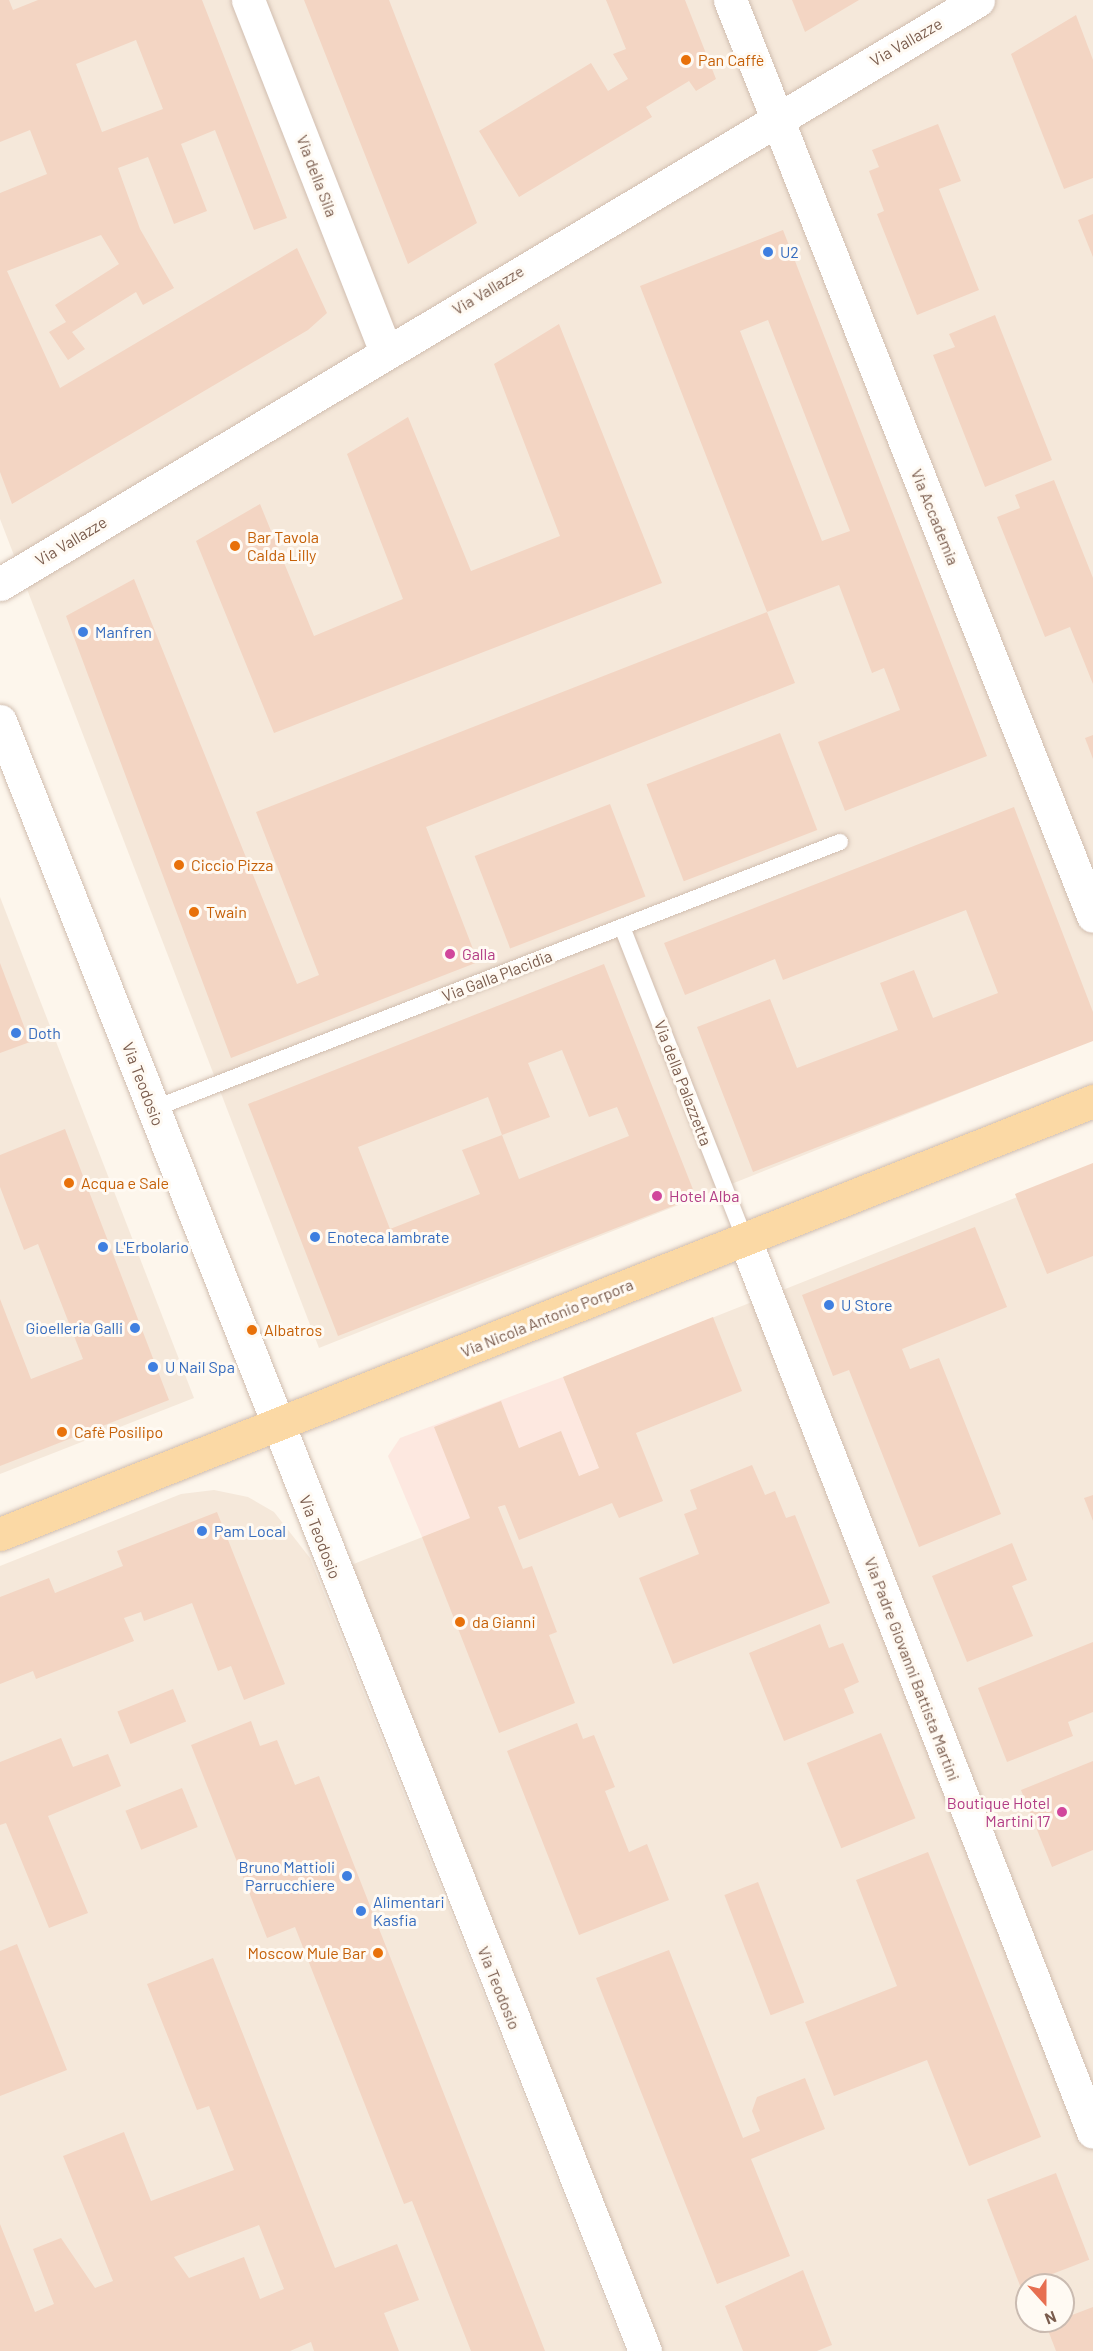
<!DOCTYPE html>
<meta charset="utf-8">
<style>
body{margin:0}
#map{position:relative;width:1093px;height:2351px;overflow:hidden;background:#fdf6ec;font-family:Barlow,sans-serif}
div>[style]{position:absolute}
.residential>*{inset:0;background:#f5e8da}
.commercial>*{inset:0;background:#fde8e0}
.building>*{inset:0;background:#f3d5c3;transform-origin:0 0}
.roads{filter:drop-shadow(0 0 2px #d1beb0) drop-shadow(0 0 2px #d1beb0)}
.service>*{height:16px;margin:-8px;padding:0 8px;transform-origin:8px;border-radius:8px;background:#fff}
.minor>*{height:33px;margin:-16.5px;padding:0 16.5px;transform-origin:16.5px;border-radius:16.5px;background:#fff}
.tertiary>*{height:33px;margin:-16.5px;padding:0 16.5px;transform-origin:16.5px;border-radius:16.5px;background:#fff}
.primary>*{height:33px;margin:-16.5px;padding:0 16.5px;transform-origin:16.5px;border-radius:16.5px;background:#fbd9a5}
.dots>*{width:16px;height:16px;translate:-50% -50%;box-sizing:border-box;border:3px solid #fffaf3;border-radius:50%}
span{translate:-50% -50%;white-space:nowrap;text-align:center;line-height:1.15;-webkit-text-stroke:6px #fffaf3;paint-order:stroke}
.street-label{font-size:16px;color:#7a5c4d}
.food-label{font-size:16px;color:#c56008}
.left{translate:0 -50%;text-align:left}
.right{translate:-100% -50%;text-align:right}
.shop-label{font-size:16px;color:#366cbe}
.hotel-label{font-size:16px;color:#b23c85}
.north{position:absolute;left:1015px;top:2273px;width:60px;height:60px;box-sizing:border-box;background:#fffaf3;border:2px solid #cabbb1;border-radius:50%;rotate:159deg;font-size:16px;font-weight:700;line-height:24px;text-align:center;color:#7a5c4d}
.north::after{content:'';display:block;margin:auto;width:21px;height:27px;background:#e76f51;clip-path:polygon(50% 0,100% 100%,50% 72%,0 100%)}
</style>
<div id="map">
<div class="residential">
<i style="clip-path:polygon(0 0,1093px 0,1093px 1040px,319px 1348px,0 519px)"></i>
<i style="clip-path:polygon(0 897px,194px 1398px,0 1474px)"></i>
<i style="clip-path:polygon(evenodd,1093px 1167px,1093px 2351px,662px 2351px,351px 1565px,599px 1468px,563px 1377px,1093px 1167px,1027px 2285px,1063px 2285px,1063px 2321px,1027px 2321px,1027px 2285px)"></i>
<i style="clip-path:polygon(214px 1490px,248px 1497px,274px 1512px,310px 1558px,625px 2351px,0 2351px,0 1566px,181px 1494px)"></i>
</div>
<div class="commercial">
<i style="clip-path:polygon(563px 1377px,599px 1468px,422px 1537px,388px 1456px,400px 1438px)"></i>
</div>
<div class="building">
<i style="clip-path:polygon(evenodd,0 0,9px 0,13px 10px,38px 0,202px 0,287px 218px,254px 230px,215px 130px,181px 144px,207px 211px,174px 224px,148px 157px,118px 168px,140px 229px,174px 288px,143px 305px,136px 292px,72px 332px,85px 349px,68px 360px,49px 332px,66px 322px,55px 305px,119px 264px,101px 235px,7px 271px,60px 388px,297px 248px,327px 313px,308px 330px,12px 504px,0 472px,0 193px,47px 174px,30px 130px,0 142px,0 0,136px 40px,163px 109px,102px 132px,76px 64px,136px 40px)"></i>
<i style="clip-path:polygon(304px 0,389px 0,408px 49px,477px 223px,408px 264px)"></i>
<i style="clip-path:polygon(606px 0,685px 0,716px 79px,696px 91px,689px 81px,646px 107px,652px 117px,519px 197px,479px 131px,591px 63px,608px 91px,628px 79px,613px 54px,626px 49px)"></i>
<i style="clip-path:polygon(792px 0,859px 0,805px 32px)"></i>
<i style="clip-path:polygon(1076px 15px,1093px 60px,1093px 178px,1064px 189px,1011px 54px)"></i>
<i style="clip-path:polygon(938px 124px,961px 181px,939px 189px,979px 290px,917px 315px,877px 214px,884px 211px,869px 171px,879px 167px,872px 150px)"></i>
<i style="clip-path:polygon(1093px 214px,1093px 257px,1078px 220px)"></i>
<i style="clip-path:polygon(evenodd,783px 230px,987px 756px,845px 811px,818px 742px,900px 710px,884px 668px,872px 673px,839px 585px,767px 612px,640px 286px,783px 230px,768px 320px,850px 531px,822px 541px,740px 331px,768px 320px)"></i>
<i style="clip-path:polygon(995px 315px,1052px 460px,985px 487px,933px 355px,955px 347px,949px 334px)"></i>
<i style="clip-path:polygon(559px 324px,662px 583px,274px 733px,196px 541px,260px 504px,314px 636px,403px 599px,347px 454px,408px 417px,471px 571px,560px 536px,494px 364px)"></i>
<i style="clip-path:polygon(1054px 480px,1093px 578px,1093px 684px,1070px 627px,1045px 637px,997px 517px,1020px 508px,1015px 495px)"></i>
<i style="clip-path:polygon(134px 579px,297px 984px,319px 975px,256px 812px,767px 612px,795px 683px,426px 827px,478px 962px,231px 1058px,66px 616px)"></i>
<i style="left:780px;top:733px;width:104px;height:143px;rotate:69deg"></i>
<i style="clip-path:polygon(1093px 735px,1093px 759px,1085px 738px)"></i>
<i style="left:610px;top:804px;width:99px;height:145px;rotate:69deg"></i>
<i style="clip-path:polygon(1014px 807px,1093px 1012px,1093px 1041px,753px 1172px,697px 1027px,770px 999px,797px 1068px,898px 1030px,880px 983px,914px 970px,933px 1018px,998px 993px,966px 910px,783px 980px,775px 959px,685px 995px,664px 943px)"></i>
<i style="clip-path:polygon(0 963px,30px 1042px,0 1053px)"></i>
<i style="clip-path:polygon(evenodd,604px 964px,696px 1197px,338px 1336px,248px 1104px,604px 964px,562px 1050px,589px 1117px,617px 1107px,629px 1136px,519px 1179px,502px 1135px,462px 1150px,480px 1194px,390px 1229px,358px 1147px,488px 1097px,502px 1135px,550px 1117px,528px 1063px,562px 1050px)"></i>
<i style="clip-path:polygon(65px 1129px,169px 1400px,0 1466px,0 1299px,31px 1379px,83px 1359px,38px 1244px,24px 1250px,0 1187px,0 1155px)"></i>
<i style="clip-path:polygon(1093px 1163px,1093px 1256px,1047px 1274px,1015px 1194px)"></i>
<i style="clip-path:polygon(975px 1227px,1007px 1307px,902px 1349px,910px 1369px,939px 1358px,1001px 1514px,919px 1547px,849px 1370px,833px 1376px,802px 1295px)"></i>
<i style="clip-path:polygon(713px 1317px,742px 1391px,636px 1433px,663px 1501px,619px 1518px,612px 1503px,519px 1540px,505px 1505px,498px 1507px,523px 1569px,532px 1566px,557px 1632px,549px 1635px,575px 1703px,499px 1733px,422px 1537px,470px 1518px,434px 1427px,501px 1401px,519px 1448px,561px 1431px,579px 1476px,599px 1468px,563px 1377px)"></i>
<i style="clip-path:polygon(752px 1465px,765px 1495px,775px 1491px,786px 1518px,795px 1515px,830px 1603px,673px 1664px,639px 1578px,699px 1554px,684px 1514px,697px 1509px,690px 1490px)"></i>
<i style="clip-path:polygon(1093px 1495px,1093px 1521px,1084px 1498px)"></i>
<i style="clip-path:polygon(217px 1512px,285px 1684px,244px 1700px,231px 1666px,218px 1671px,192px 1603px,144px 1621px,141px 1612px,124px 1618px,134px 1641px,36px 1679px,33px 1671px,0 1684px,0 1597px,49px 1578px,55px 1593px,123px 1566px,117px 1551px)"></i>
<i style="clip-path:polygon(1012px 1543px,1027px 1580px,1012px 1586px,1033px 1636px,967px 1662px,932px 1576px)"></i>
<i style="clip-path:polygon(820px 1624px,829px 1648px,843px 1643px,859px 1682px,844px 1689px,854px 1713px,784px 1741px,749px 1653px)"></i>
<i style="clip-path:polygon(1093px 1642px,1093px 1712px,1068px 1722px,1073px 1736px,1007px 1762px,978px 1688px)"></i>
<i style="left:173px;top:1689px;width:35px;height:60px;rotate:68deg"></i>
<i style="clip-path:polygon(251px 1721px,260px 1746px,277px 1740px,295px 1785px,319px 1776px,545px 2351px,471px 2351px,412px 2201px,404px 2204px,295px 1927px,267px 1938px,191px 1745px)"></i>
<i style="clip-path:polygon(577px 1723px,583px 1739px,594px 1735px,615px 1787px,605px 1791px,629px 1852px,647px 1844px,669px 1900px,579px 1935px,507px 1751px)"></i>
<i style="left:881px;top:1733px;width:92px;height:80px;rotate:68deg"></i>
<i style="clip-path:polygon(61px 1738px,73px 1767px,108px 1754px,121px 1786px,48px 1816px,88px 1913px,49px 1928px,6px 1823px,0 1825px,0 1762px)"></i>
<i style="clip-path:polygon(1093px 1761px,1093px 1850px,1052px 1867px,1021px 1790px)"></i>
<i style="left:182px;top:1788px;width:42px;height:61px;rotate:68deg"></i>
<i style="clip-path:polygon(928px 1852px,1041px 2137px,969px 2166px,927px 2060px,834px 2096px,805px 2022px,897px 1986px,856px 1880px)"></i>
<i style="left:758px;top:1882px;width:129px;height:36px;rotate:69deg"></i>
<i style="clip-path:polygon(17px 1944px,67px 2070px,0 2096px,0 1951px)"></i>
<i style="clip-path:polygon(669px 1950px,743px 2138px,760px 2131px,752px 2111px,757px 2097px,805px 2078px,825px 2129px,751px 2159px,790px 2256px,717px 2284px,596px 1978px)"></i>
<i style="clip-path:polygon(evenodd,213px 1958px,335px 2268px,397px 2244px,419px 2300px,384px 2313px,399px 2351px,314px 2351px,311px 2342px,290px 2351px,0 2351px,0 2224px,35px 2312px,54px 2304px,33px 2249px,61px 2238px,95px 2288px,113px 2281px,63px 2156px,124px 2132px,151px 2201px,234px 2170px,209px 2106px,197px 2110px,147px 1984px,213px 1958px,259px 2225px,284px 2289px,260px 2299px,244px 2257px,189px 2278px,174px 2257px,259px 2225px)"></i>
<i style="left:1056px;top:2173px;width:93px;height:74px;rotate:69deg"></i>
<i style="clip-path:polygon(803px 2270px,832px 2345px,817px 2351px,743px 2351px,725px 2306px)"></i>
<i style="clip-path:polygon(1093px 2307px,1093px 2351px,1056px 2351px,1046px 2325px)"></i>
</div>
<div class="roads">
<div class="service">
<i style="left:622px;top:927px;width:336px;rotate:68.5deg"></i>
<i style="left:153px;top:1109px;width:737px;rotate:-21.24deg"></i>
</div>
<div class="minor">
<i style="left:248px;top:0;width:378px;rotate:68.6deg"></i>
<i style="left:730px;top:0;width:985px;rotate:68.38deg"></i>
<i style="left:0;top:584px;width:1139px;rotate:-30.84deg"></i>
<i style="left:745px;top:1240px;width:957px;rotate:68.69deg"></i>
</div>
<div class="tertiary">
<i style="left:0;top:721px;width:1753px;rotate:68.41deg"></i>
</div>
<div class="primary">
<i style="left:0;top:1534px;width:1176px;rotate:-21.61deg"></i>
</div>
</div>
<div class="dots">
<i style="left:686px;top:60px;background:#e8710a"></i>
<i style="left:768px;top:252px;background:#3f7fe0"></i>
<i style="left:235px;top:546px;background:#e8710a"></i>
<i style="left:83px;top:632px;background:#3f7fe0"></i>
<i style="left:179px;top:865px;background:#e8710a"></i>
<i style="left:194px;top:912px;background:#e8710a"></i>
<i style="left:450px;top:954px;background:#d1479c"></i>
<i style="left:16px;top:1033px;background:#3f7fe0"></i>
<i style="left:69px;top:1183px;background:#e8710a"></i>
<i style="left:657px;top:1196px;background:#d1479c"></i>
<i style="left:315px;top:1237px;background:#3f7fe0"></i>
<i style="left:103px;top:1247px;background:#3f7fe0"></i>
<i style="left:829px;top:1305px;background:#3f7fe0"></i>
<i style="left:135px;top:1328px;background:#3f7fe0"></i>
<i style="left:252px;top:1330px;background:#e8710a"></i>
<i style="left:153px;top:1367px;background:#3f7fe0"></i>
<i style="left:62px;top:1432px;background:#e8710a"></i>
<i style="left:202px;top:1531px;background:#3f7fe0"></i>
<i style="left:460px;top:1622px;background:#e8710a"></i>
<i style="left:1062px;top:1812px;background:#d1479c"></i>
<i style="left:347px;top:1876px;background:#3f7fe0"></i>
<i style="left:361px;top:1911px;background:#3f7fe0"></i>
<i style="left:378px;top:1953px;background:#e8710a"></i>
</div>
<div class="street-label">
<span style="left:906px;top:42px;rotate:-30deg">Via Vallazze</span>
<span style="left:317px;top:176px;rotate:69deg">Via della Sila</span>
<span style="left:488px;top:290px;rotate:-31deg">Via Vallazze</span>
<span style="left:935px;top:517px;rotate:68deg">Via Accademia</span>
<span style="left:71px;top:541px;rotate:-31deg">Via Vallazze</span>
<span style="left:497px;top:976px;rotate:-21deg">Via Galla Placidia</span>
<span style="left:683px;top:1083px;rotate:69deg">Via della Palazzetta</span>
<span style="left:143px;top:1084px;rotate:69deg">Via Teodosio</span>
<span style="left:547px;top:1318px;rotate:-22deg">Via Nicola Antonio Porpora</span>
<span style="left:320px;top:1537px;rotate:69deg">Via Teodosio</span>
<span style="left:912px;top:1669px;rotate:69deg">Via Padre Giovanni Battista Martini</span>
<span style="left:499px;top:1988px;rotate:68deg">Via Teodosio</span>
</div>
<div class="food-label">
<span class="left" style="left:698px;top:60px">Pan Caffè</span>
<span class="left" style="left:247px;top:546px">Bar Tavola<br>Calda Lilly</span>
<span class="left" style="left:191px;top:865px">Ciccio Pizza</span>
<span class="left" style="left:206px;top:912px">Twain</span>
<span class="left" style="left:81px;top:1183px">Acqua e Sale</span>
<span class="left" style="left:264px;top:1330px">Albatros</span>
<span class="left" style="left:74px;top:1432px">Cafè Posilipo</span>
<span class="left" style="left:472px;top:1622px">da Gianni</span>
<span class="right" style="left:366px;top:1953px">Moscow Mule Bar</span>
</div>
<div class="shop-label">
<span class="left" style="left:780px;top:252px">U2</span>
<span class="left" style="left:95px;top:632px">Manfren</span>
<span class="left" style="left:28px;top:1033px">Doth</span>
<span class="left" style="left:327px;top:1237px">Enoteca lambrate</span>
<span class="left" style="left:115px;top:1247px">L'Erbolario</span>
<span class="left" style="left:841px;top:1305px">U Store</span>
<span class="right" style="left:123px;top:1328px">Gioelleria Galli</span>
<span class="left" style="left:165px;top:1367px">U Nail Spa</span>
<span class="left" style="left:214px;top:1531px">Pam Local</span>
<span class="right" style="left:335px;top:1876px">Bruno Mattioli<br>Parrucchiere</span>
<span class="left" style="left:373px;top:1911px">Alimentari<br>Kasfia</span>
</div>
<div class="hotel-label">
<span class="left" style="left:462px;top:954px">Galla</span>
<span class="left" style="left:669px;top:1196px">Hotel Alba</span>
<span class="right" style="left:1050px;top:1812px">Boutique Hotel<br>Martini 17</span>
</div>
<div class="north">N</div>
</div>
